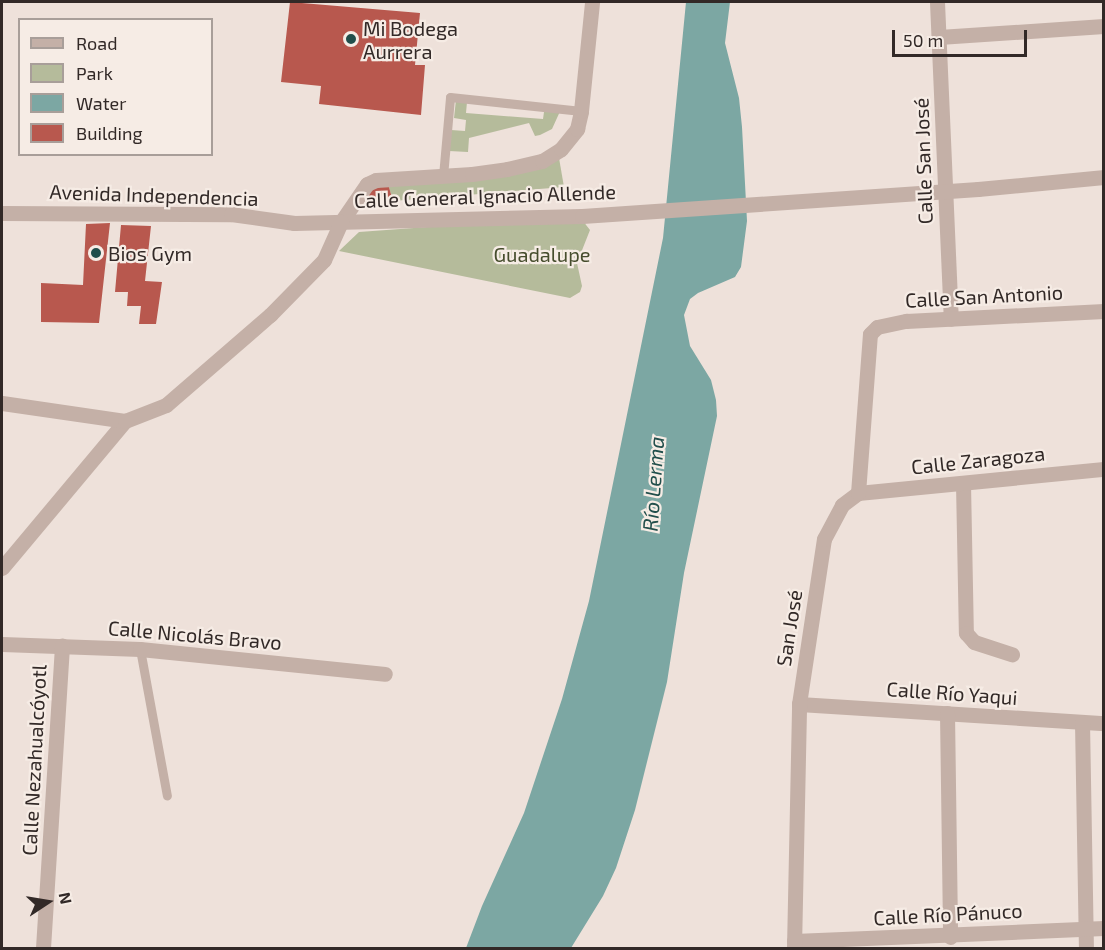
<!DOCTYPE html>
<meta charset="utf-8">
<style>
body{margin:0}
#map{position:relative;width:1105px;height:950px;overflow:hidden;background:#eee1da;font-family:"Exo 2",sans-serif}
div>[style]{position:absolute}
.green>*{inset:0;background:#b5bb9b}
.water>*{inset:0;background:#7ca7a3}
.building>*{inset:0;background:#b8584e}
.service>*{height:9px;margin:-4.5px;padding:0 4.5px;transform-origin:4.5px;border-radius:4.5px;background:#c4b0a7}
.minor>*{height:15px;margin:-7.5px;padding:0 7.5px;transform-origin:7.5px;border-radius:7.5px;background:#c4b0a7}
.tertiary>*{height:15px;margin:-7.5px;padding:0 7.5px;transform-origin:7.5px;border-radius:7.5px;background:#c4b0a7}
.tertiary-bridge>*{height:15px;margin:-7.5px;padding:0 7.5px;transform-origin:7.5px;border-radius:7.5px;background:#c4b0a7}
.dots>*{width:16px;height:16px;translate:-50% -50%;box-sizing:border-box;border:3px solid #f6ece5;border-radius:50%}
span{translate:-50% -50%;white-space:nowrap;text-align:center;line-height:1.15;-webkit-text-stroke:4.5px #f6ece5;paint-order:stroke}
.poi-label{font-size:20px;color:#322927}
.left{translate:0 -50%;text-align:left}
.street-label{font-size:20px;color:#322927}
.park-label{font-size:20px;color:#464d2d}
.water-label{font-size:21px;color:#214e4b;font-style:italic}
.frame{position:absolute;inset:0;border:3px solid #322927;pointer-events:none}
.legend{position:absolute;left:18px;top:18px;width:195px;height:138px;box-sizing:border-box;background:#f6ece5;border:2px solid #a89e99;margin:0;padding:8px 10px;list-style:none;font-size:18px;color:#322927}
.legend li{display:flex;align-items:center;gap:12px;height:30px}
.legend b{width:30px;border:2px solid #a89e99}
.north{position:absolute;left:18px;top:872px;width:60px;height:60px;-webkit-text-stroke:4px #f6ece5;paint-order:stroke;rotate:78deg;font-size:16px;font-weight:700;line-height:24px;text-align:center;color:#322927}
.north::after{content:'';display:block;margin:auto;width:21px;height:27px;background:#322927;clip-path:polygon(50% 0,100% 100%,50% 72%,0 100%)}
.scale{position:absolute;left:892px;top:30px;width:135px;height:27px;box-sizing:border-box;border:3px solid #322927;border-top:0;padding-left:8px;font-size:18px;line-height:21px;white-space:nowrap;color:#322927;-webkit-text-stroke:4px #f6ece5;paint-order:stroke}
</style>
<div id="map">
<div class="green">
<i style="clip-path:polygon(456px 100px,467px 102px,466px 113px,543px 119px,545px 105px,562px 107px,552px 129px,540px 135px,535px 136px,529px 123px,469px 138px,468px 152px,449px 151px,451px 130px,465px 131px,466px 120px,454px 118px)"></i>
<i style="clip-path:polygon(559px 158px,564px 187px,393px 201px,388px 184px)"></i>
<i style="clip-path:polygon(579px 216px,590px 230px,577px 263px,582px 286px,580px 292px,570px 298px,339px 251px,359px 232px)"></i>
</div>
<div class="water">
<i style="clip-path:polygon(686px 2px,730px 2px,725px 43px,739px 98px,742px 127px,747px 221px,741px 267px,735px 277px,698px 293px,690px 299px,684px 315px,690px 346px,711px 380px,716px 400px,717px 416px,684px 573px,667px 682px,635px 810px,616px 868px,603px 896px,571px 948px,466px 948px,482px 906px,524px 813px,562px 699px,589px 601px,663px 238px)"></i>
</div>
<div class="building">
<i style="clip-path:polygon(290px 2px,420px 13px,415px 65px,425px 65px,421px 115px,319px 104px,321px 86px,281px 82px)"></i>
<i style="clip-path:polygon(388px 184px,393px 201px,374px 203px,368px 199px,367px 187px)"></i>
<i style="clip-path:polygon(110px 223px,99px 323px,41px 322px,41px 283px,83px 285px,86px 224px)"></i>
<i style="clip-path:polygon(121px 225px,151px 226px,145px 281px,162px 282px,156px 324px,139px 324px,141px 306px,127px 306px,128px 292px,115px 292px)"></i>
</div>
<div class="service">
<i style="left:443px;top:176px;width:79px;rotate:-84.9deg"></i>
<i style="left:450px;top:97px;width:132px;rotate:6.1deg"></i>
<i style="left:140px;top:649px;width:149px;rotate:79.6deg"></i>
</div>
<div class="minor">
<i style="left:937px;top:2px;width:317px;rotate:87.5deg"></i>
<i style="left:939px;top:37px;width:165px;rotate:-3.8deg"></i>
<i style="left:341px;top:222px;width:46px;rotate:-55.6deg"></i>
<i style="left:367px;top:184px;width:10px;rotate:-24deg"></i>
<i style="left:376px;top:180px;width:96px;rotate:-3.6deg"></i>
<i style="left:472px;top:174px;width:35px;rotate:-8deg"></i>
<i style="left:507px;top:169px;width:36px;rotate:-13deg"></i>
<i style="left:542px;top:161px;width:22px;rotate:-32deg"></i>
<i style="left:561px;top:149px;width:26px;rotate:-51deg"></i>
<i style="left:577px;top:129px;width:18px;rotate:-77deg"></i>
<i style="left:581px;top:111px;width:110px;rotate:-84.2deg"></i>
<i style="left:963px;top:483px;width:150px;rotate:88.9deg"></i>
<i style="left:966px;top:633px;width:12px;rotate:48deg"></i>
<i style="left:974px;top:642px;width:40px;rotate:18deg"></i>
<i style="left:858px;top:493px;width:247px;rotate:-5.6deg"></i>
<i style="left:2px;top:568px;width:192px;rotate:-50.1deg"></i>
<i style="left:2px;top:644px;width:138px;rotate:2.1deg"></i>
<i style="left:140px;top:649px;width:246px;rotate:5.8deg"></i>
<i style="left:799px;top:704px;width:306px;rotate:3.6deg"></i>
<i style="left:947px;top:713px;width:224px;rotate:89.2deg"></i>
<i style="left:1082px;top:722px;width:226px;rotate:89deg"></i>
<i style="left:794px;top:941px;width:310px;rotate:-2.4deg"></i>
<i style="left:43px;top:948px;width:303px;rotate:-86.4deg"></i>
<i style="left:794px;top:948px;width:244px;rotate:-88.8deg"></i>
<i style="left:799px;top:704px;width:167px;rotate:-81.4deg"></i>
<i style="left:824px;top:539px;width:38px;rotate:-62deg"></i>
<i style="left:842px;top:505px;width:20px;rotate:-37deg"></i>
<i style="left:858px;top:493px;width:159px;rotate:-85.7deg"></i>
<i style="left:870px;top:334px;width:10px;rotate:-45deg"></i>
<i style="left:877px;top:327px;width:30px;rotate:-12deg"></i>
<i style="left:906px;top:321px;width:198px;rotate:-2.9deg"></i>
</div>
<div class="tertiary">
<i style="left:978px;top:189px;width:127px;rotate:-5.4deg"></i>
<i style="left:2px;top:213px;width:229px;rotate:0.3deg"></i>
<i style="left:231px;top:214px;width:64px;rotate:8.1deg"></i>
<i style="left:294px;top:223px;width:288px;rotate:-1.4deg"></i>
<i style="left:2px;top:403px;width:124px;rotate:8.3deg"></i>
<i style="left:125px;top:421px;width:44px;rotate:-21.3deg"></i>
<i style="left:166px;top:405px;width:138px;rotate:-40.9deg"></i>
<i style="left:270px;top:315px;width:77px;rotate:-45.5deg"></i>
<i style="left:324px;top:260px;width:42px;rotate:-65.9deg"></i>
</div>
<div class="tertiary-bridge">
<i style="left:582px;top:216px;width:397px;rotate:-3.9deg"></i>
</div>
<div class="dots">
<i style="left:351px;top:39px;background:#214e4b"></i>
<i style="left:96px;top:253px;background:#214e4b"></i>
</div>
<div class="poi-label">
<span class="left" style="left:363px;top:40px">Mi Bodega<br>Aurrera</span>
<span class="left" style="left:108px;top:253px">Bios Gym</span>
</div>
<div class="street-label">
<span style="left:923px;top:161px;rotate:-92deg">Calle San José</span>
<span style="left:154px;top:195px;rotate:2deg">Avenida Independencia</span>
<span style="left:485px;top:196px;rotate:-2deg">Calle General Ignacio Allende</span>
<span style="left:984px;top:296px;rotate:-3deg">Calle San Antonio</span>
<span style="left:978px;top:460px;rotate:-6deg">Calle Zaragoza</span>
<span style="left:789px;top:628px;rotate:-81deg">San José</span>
<span style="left:195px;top:635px;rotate:5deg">Calle Nicolás Bravo</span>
<span style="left:952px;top:693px;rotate:4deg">Calle Río Yaqui</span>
<span style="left:34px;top:760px;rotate:-87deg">Calle Nezahualcóyotl</span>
<span style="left:948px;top:914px;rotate:-3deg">Calle Río Pánuco</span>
</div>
<div class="park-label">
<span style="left:542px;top:254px">Guadalupe</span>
</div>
<div class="water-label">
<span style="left:653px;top:484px;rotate:-86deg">Río Lerma</span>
</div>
<div class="frame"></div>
<ul class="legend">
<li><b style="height:8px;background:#c4b0a7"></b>Road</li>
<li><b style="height:16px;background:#b5bb9b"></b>Park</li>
<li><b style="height:16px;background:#7ca7a3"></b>Water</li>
<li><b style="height:16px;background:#b8584e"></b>Building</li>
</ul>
<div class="north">N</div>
<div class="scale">50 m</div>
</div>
